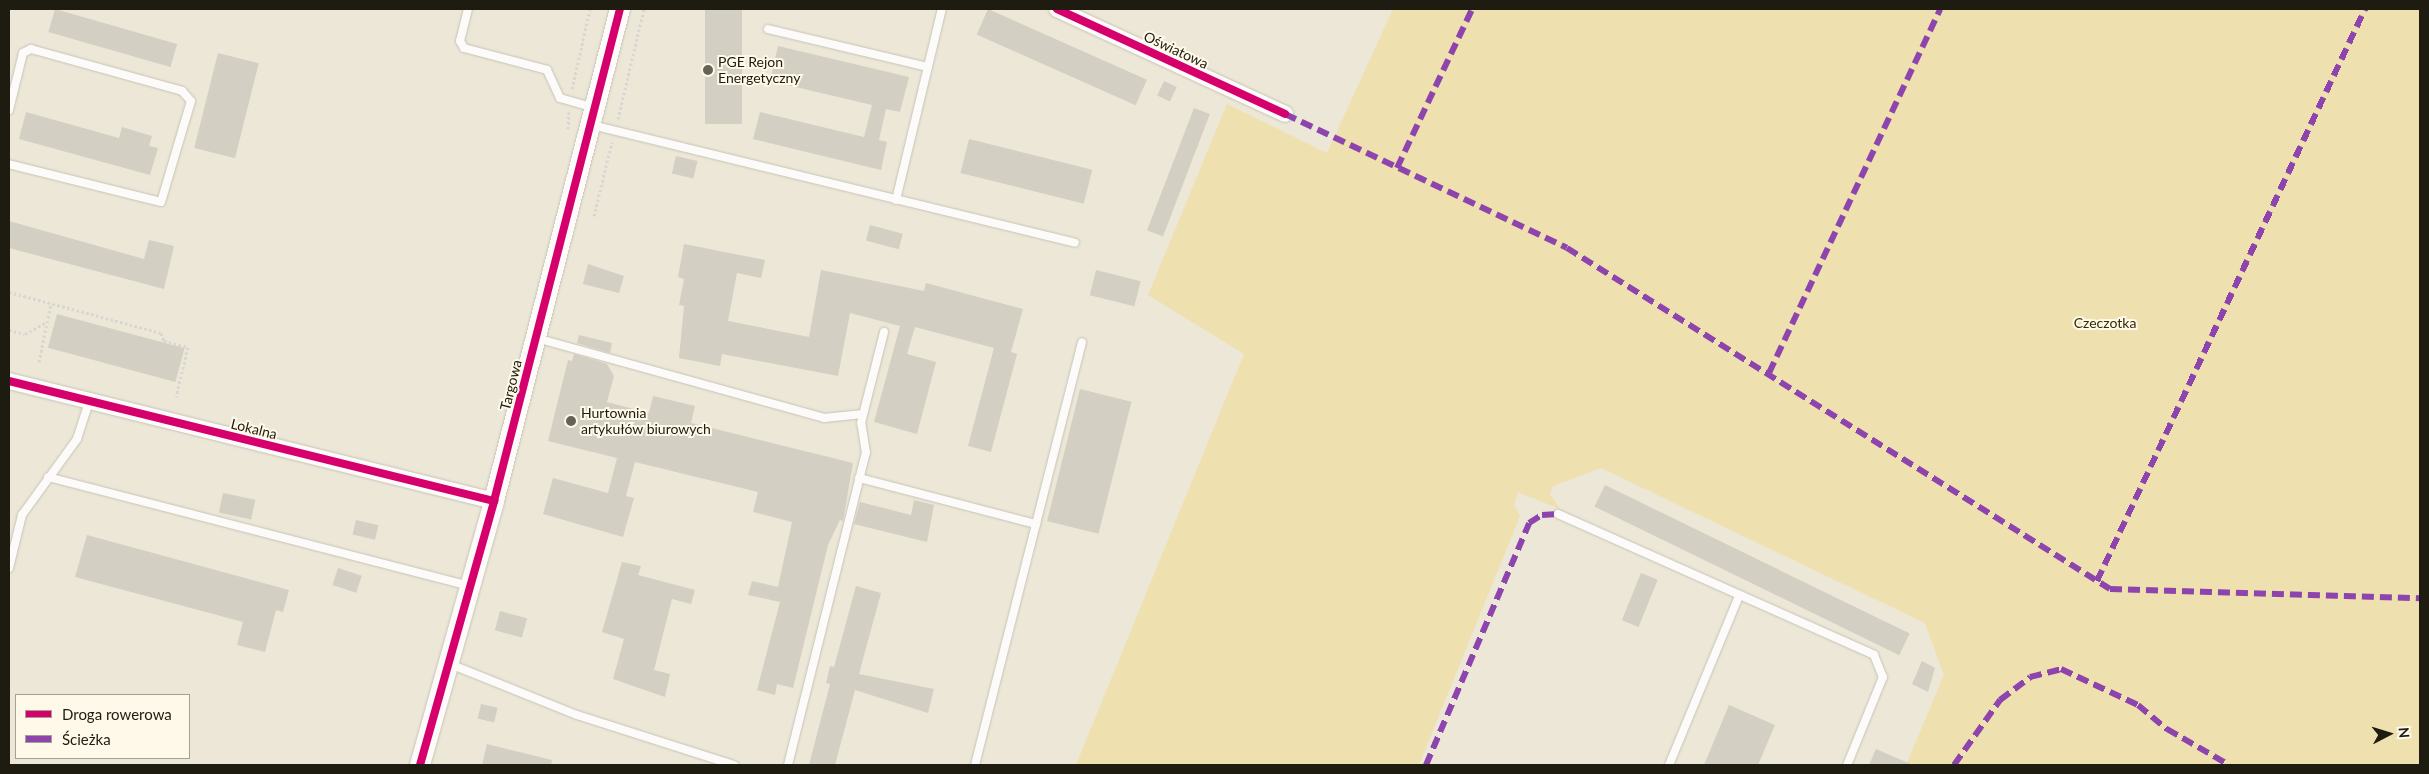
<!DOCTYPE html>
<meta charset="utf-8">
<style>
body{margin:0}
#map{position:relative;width:2429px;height:774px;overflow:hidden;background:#ece7d7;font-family:Lato,sans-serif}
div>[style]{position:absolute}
.green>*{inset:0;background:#eee0af}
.building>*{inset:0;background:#d3cfc2;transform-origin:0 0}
.path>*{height:3px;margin-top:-1.5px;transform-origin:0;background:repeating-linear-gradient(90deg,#d7d6d1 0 2.5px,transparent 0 5px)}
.roads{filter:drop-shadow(0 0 1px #c7c3b7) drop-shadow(0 0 1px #c7c3b7)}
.service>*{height:8px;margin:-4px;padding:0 4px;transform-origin:4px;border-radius:4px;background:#fcfbf9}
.minor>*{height:16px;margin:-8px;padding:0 8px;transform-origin:8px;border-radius:8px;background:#fcfbf9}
.tertiary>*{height:20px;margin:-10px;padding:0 10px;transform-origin:10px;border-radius:10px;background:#fcfbf9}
.quiet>*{height:6px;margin-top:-3px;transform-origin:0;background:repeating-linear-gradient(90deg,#8e44ad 0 12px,transparent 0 18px)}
.cycleway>*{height:8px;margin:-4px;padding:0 4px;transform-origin:4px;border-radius:4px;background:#d6006c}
.dots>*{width:14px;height:14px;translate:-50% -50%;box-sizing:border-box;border:2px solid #fef9e8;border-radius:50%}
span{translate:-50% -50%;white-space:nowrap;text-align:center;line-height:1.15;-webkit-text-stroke:4px #fef9e8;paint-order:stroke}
.street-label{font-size:14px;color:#1e1b11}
.poi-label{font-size:14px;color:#1e1b11}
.left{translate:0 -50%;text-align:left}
.park-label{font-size:14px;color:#342a04}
.frame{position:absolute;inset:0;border:10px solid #1e1b11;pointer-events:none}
.legend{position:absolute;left:15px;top:694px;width:175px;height:65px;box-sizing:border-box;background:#fef9e8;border:1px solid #a4a092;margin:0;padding:6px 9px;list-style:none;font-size:15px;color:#1e1b11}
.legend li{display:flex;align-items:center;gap:10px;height:25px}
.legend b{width:25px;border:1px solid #a4a092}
.north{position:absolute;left:2364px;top:709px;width:50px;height:50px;-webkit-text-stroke:4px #fef9e8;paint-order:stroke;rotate:85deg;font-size:14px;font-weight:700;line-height:20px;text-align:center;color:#1e1b11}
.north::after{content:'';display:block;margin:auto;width:18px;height:22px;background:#1e1b11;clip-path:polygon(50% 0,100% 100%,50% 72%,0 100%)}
</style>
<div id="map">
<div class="green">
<i style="clip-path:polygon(1393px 9px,2420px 9px,2420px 765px,1906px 765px,1944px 675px,1925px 623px,1601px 468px,1553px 486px,1550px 494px,1560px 509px,1518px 492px,1514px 505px,1520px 516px,1419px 765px,1076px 765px,1244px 354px,1148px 295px,1227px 104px,1327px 153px)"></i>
</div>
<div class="building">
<i style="left:55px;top:9px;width:127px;height:24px;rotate:16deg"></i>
<i style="left:705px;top:9px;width:37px;height:115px"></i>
<i style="left:988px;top:9px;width:174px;height:28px;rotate:24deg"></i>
<i style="clip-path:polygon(778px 46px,909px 77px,900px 112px,886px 109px,879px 140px,887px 142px,881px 170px,753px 139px,760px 112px,864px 137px,872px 105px,770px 81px)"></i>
<i style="left:218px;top:53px;width:42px;height:98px;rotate:14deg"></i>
<i style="left:1164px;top:81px;width:14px;height:16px;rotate:25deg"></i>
<i style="left:1194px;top:108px;width:17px;height:131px;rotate:21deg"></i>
<i style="clip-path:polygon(26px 112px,119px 138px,122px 127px,152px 136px,149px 146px,158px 148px,150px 175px,19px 139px)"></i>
<i style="left:969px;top:139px;width:127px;height:35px;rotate:14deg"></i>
<i style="left:676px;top:156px;width:22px;height:18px;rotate:13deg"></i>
<i style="clip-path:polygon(9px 221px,144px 259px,149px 240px,174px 246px,164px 289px,9px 248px)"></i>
<i style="left:870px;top:225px;width:34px;height:16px;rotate:15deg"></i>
<i style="clip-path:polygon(684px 244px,765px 260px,761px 278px,737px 273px,728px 321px,809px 337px,821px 270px,924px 291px,926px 283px,1023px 309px,1011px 352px,1017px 354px,991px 452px,968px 446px,994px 348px,915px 327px,907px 354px,936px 362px,917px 434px,874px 422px,900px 326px,850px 313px,838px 376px,722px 354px,720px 366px,679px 358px,684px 306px,679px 305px,684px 279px,678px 277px)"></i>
<i style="clip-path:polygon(588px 264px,624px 276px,619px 293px,583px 284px)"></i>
<i style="left:1096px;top:270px;width:46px;height:26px;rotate:14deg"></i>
<i style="left:57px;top:314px;width:132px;height:35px;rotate:15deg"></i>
<i style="clip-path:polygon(579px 335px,612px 343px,610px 353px,577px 343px)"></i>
<i style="clip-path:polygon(574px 354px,607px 364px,614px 376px,607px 402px,649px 413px,653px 396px,695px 406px,691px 423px,853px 463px,843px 521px,840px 520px,828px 545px,793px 688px,777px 684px,775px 695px,757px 690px,780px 602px,748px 595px,752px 581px,778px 587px,792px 522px,753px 512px,758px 492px,635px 462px,626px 496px,634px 498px,623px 537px,543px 514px,553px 478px,608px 493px,617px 458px,548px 441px,568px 360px,572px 361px)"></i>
<i style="left:1080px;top:389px;width:53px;height:136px;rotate:14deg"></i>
<i style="left:1605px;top:485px;width:339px;height:24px;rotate:26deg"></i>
<i style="left:223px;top:493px;width:33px;height:20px;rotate:12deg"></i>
<i style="clip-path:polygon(914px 500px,934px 505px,927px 542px,854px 524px,860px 502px,911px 515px)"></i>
<i style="left:356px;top:520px;width:23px;height:15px;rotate:13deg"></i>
<i style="clip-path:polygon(87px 535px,289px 590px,283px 612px,276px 610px,265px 652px,237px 645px,243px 622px,75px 577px)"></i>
<i style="clip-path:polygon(622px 562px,641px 566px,638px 575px,695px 590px,691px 604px,672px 599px,654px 670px,670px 674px,665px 697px,613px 679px,624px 639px,602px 632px)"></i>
<i style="left:338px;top:568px;width:25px;height:18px;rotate:18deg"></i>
<i style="left:1641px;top:573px;width:18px;height:51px;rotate:22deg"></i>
<i style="clip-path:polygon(856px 586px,881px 593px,859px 674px,934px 689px,928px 713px,855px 690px,835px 765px,809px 765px,830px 684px,826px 683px,830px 666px,834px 667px)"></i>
<i style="left:500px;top:611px;width:28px;height:20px;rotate:15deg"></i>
<i style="clip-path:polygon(1922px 661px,1935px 668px,1928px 692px,1912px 684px)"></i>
<i style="left:481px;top:704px;width:17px;height:15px;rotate:13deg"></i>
<i style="clip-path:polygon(1729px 705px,1775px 725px,1758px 765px,1704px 765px)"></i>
<i style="clip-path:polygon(487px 744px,552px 760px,551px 765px,482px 765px)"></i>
<i style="clip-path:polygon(1876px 749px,1913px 765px,1869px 765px)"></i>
</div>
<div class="path">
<i style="left:572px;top:89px;width:82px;rotate:-77.3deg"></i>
<i style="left:618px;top:119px;width:113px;rotate:-76.7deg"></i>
<i style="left:568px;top:129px;width:17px;rotate:-87deg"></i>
<i style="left:594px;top:216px;width:76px;rotate:-76.3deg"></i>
<i style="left:9px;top:292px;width:157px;rotate:15.1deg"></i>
<i style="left:161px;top:333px;width:9px;rotate:69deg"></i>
<i style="left:164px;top:341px;width:25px;rotate:14deg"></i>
<i style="left:188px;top:347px;width:51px;rotate:103.5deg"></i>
<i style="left:9px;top:330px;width:16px;rotate:14deg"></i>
<i style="left:25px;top:334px;width:23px;rotate:-29deg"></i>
<i style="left:39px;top:362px;width:60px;rotate:-78.5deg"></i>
</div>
<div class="roads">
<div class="service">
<i style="left:468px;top:9px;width:33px;rotate:104deg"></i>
<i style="left:460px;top:41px;width:8px;rotate:60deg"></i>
<i style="left:464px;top:48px;width:86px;rotate:14.8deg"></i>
<i style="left:547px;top:70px;width:31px;rotate:65deg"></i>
<i style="left:560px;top:98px;width:35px;rotate:16deg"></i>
<i style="left:768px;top:29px;width:164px;rotate:13.4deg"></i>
<i style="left:9px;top:110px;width:59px;rotate:-76.2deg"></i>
<i style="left:23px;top:53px;width:9px;rotate:-27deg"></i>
<i style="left:31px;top:49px;width:157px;rotate:15.5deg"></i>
<i style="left:182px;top:91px;width:13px;rotate:48deg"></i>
<i style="left:191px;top:101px;width:105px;rotate:106.5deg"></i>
<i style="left:161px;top:202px;width:157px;rotate:-166deg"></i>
<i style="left:592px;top:125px;width:497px;rotate:13.7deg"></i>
<i style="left:896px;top:200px;width:196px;rotate:-76.5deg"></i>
<i style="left:536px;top:338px;width:299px;rotate:15.5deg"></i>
<i style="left:824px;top:418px;width:39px;rotate:-6deg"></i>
<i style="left:48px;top:477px;width:435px;rotate:14.5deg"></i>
<i style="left:859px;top:478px;width:183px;rotate:14.6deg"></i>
<i style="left:1558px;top:514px;width:346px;rotate:24deg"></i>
<i style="left:1874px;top:655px;width:24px;rotate:68deg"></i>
<i style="left:1883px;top:677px;width:95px;rotate:112.2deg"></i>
<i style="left:9px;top:568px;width:55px;rotate:-76.2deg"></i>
<i style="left:22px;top:515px;width:94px;rotate:-54.1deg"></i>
<i style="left:77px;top:439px;width:40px;rotate:-72deg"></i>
<i style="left:450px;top:664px;width:137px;rotate:21.9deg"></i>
<i style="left:577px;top:715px;width:165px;rotate:17.7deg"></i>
<i style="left:788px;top:765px;width:322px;rotate:-76deg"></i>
<i style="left:866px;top:453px;width:30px;rotate:-99deg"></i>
<i style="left:861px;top:423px;width:94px;rotate:-75.8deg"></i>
<i style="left:975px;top:765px;width:436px;rotate:-75.8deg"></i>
<i style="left:1669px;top:765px;width:183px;rotate:-67.5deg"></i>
</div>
<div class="minor">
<i style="left:1057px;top:9px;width:251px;rotate:24.7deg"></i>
<i style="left:9px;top:381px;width:500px;rotate:13.9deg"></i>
</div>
<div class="tertiary">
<i style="left:420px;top:765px;width:274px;rotate:-74.3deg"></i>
<i style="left:494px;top:501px;width:508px;rotate:-75.64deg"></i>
</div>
</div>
<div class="quiet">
<i style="left:1285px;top:114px;width:312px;rotate:25.4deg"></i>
<i style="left:1567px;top:248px;width:641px;rotate:32.13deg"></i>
<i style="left:2110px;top:589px;width:310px;rotate:1.7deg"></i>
<i style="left:1397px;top:168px;width:176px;rotate:-64.7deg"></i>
<i style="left:1769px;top:373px;width:402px;rotate:-64.8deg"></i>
<i style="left:2097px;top:581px;width:632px;rotate:-64.9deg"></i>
<i style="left:1426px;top:765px;width:263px;rotate:-66.9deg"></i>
<i style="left:1529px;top:523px;width:15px;rotate:-32deg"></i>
<i style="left:1542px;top:515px;width:16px;rotate:-4deg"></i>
<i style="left:1954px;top:765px;width:80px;rotate:-54.7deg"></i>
<i style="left:2000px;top:700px;width:38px;rotate:-37deg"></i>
<i style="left:2030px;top:677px;width:32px;rotate:-14deg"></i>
<i style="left:2061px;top:669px;width:85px;rotate:25.1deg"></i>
<i style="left:2138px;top:705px;width:38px;rotate:40deg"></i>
<i style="left:2167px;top:729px;width:72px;rotate:30.1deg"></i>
</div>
<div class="cycleway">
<i style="left:1057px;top:9px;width:251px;rotate:24.7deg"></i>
<i style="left:9px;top:381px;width:500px;rotate:13.9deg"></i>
<i style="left:420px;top:765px;width:274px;rotate:-74.3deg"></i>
<i style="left:494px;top:501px;width:508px;rotate:-75.64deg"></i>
</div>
<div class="dots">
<i style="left:708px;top:70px;background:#666256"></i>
<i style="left:571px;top:421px;background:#666256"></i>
</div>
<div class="street-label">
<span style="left:1176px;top:50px;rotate:25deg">Oświatowa</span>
<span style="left:511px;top:385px;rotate:-76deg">Targowa</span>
<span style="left:254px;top:429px;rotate:14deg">Lokalna</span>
</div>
<div class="poi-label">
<span class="left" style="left:718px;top:70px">PGE Rejon<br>Energetyczny</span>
<span class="left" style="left:581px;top:421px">Hurtownia<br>artykułów biurowych</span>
</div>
<div class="park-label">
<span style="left:2105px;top:323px">Czeczotka</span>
</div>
<div class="frame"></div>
<ul class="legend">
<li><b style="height:6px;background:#d6006c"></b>Droga rowerowa</li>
<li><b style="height:6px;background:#8e44ad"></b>Ścieżka</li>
</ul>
<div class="north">N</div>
</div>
